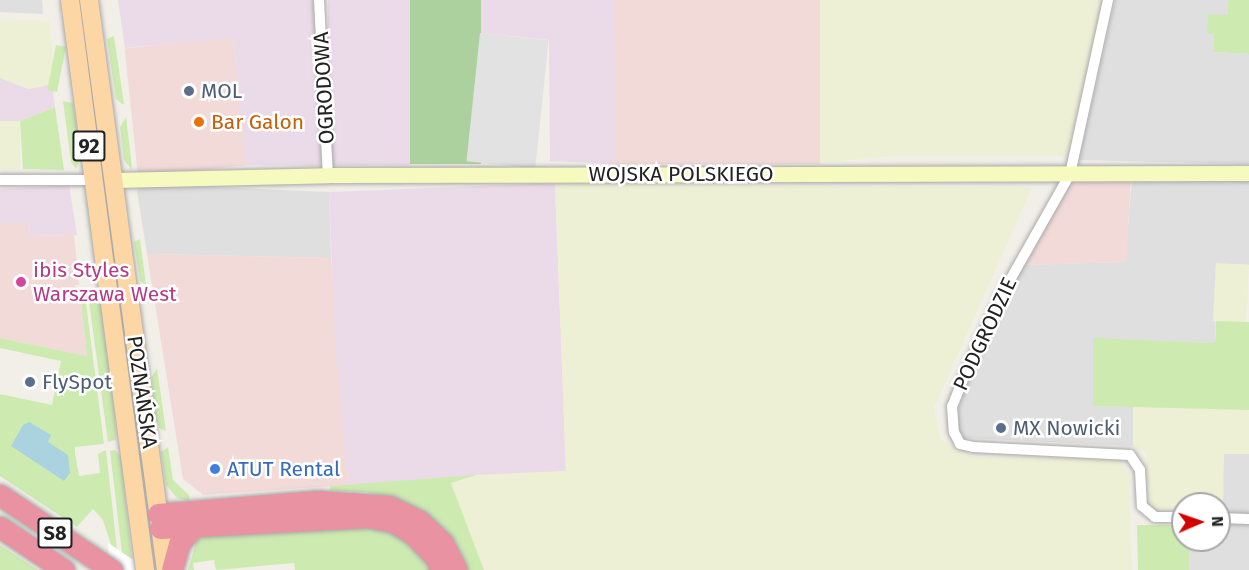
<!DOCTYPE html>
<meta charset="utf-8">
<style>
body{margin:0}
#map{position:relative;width:1249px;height:570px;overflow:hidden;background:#f2efe9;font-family:"Fira Sans",sans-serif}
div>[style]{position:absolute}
.residential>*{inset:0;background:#e0dfdf}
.commercial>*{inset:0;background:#f2dad9;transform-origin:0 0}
.industrial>*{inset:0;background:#ebdbe8;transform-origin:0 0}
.farmland>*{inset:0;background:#eef0d5;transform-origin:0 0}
.grass>*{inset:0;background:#cdebb0;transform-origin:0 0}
.forest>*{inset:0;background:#add19e;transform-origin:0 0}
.parking>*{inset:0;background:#e2e2e2;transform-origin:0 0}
.water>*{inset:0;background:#aad3df}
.pier>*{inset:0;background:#fff}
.roads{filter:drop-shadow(0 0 2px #a9a9a9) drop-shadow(0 0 2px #a9a9a9)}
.street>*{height:10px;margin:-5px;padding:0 5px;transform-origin:5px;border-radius:5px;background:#fff}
.secondary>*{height:15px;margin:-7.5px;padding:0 7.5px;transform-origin:7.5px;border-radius:7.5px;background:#f7fabf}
.primary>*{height:18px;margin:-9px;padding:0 9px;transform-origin:9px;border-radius:9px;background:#fcd6a4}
.highway>*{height:21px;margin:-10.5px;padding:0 10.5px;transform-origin:10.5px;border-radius:10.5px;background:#e892a2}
.dots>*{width:16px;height:16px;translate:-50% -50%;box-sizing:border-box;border:3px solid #fff;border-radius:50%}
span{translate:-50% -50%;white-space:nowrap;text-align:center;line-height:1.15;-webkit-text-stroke:5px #fff;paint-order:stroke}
.shield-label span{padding:2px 4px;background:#fff;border:2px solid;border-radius:4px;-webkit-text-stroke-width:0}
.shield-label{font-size:20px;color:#222;font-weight:700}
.street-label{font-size:21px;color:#222}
.service-label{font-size:21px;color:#4e5e75}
.left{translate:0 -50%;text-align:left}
.food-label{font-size:21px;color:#c56008}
.hotel-label{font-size:21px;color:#b23c85}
.shop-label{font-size:21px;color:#366cbe}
.north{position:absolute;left:1171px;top:492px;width:60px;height:60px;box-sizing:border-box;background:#fff;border:2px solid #a7a7a7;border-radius:50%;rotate:88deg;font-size:16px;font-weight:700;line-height:24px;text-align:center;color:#222}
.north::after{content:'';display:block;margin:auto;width:21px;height:27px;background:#d40000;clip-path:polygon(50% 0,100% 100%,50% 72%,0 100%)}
</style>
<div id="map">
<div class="residential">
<i style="clip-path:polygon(0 0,42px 0,43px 14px,0 12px)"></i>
<i style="clip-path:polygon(1115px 0,1228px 0,1227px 15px,1207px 33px,1214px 34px,1213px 52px,1249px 54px,1249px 164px,1079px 160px)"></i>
<i style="clip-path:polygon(1132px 180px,1249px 180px,1249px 265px,1216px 264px,1215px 343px,1094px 339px,1093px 406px,1133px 407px,1133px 446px,964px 438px,957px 429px,958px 409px,973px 366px,1021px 265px,1125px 262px)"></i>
<i style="clip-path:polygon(143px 184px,329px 192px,331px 258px,147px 254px,137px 191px)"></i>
<i style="clip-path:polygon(1224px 453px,1249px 454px,1249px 570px,1189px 570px,1190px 540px,1219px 540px)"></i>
</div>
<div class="commercial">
<i style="left:614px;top:0;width:206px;height:164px"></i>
<i style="left:233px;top:37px;width:129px;height:109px;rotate:84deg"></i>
<i style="clip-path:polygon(1071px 179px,1131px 179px,1126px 262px,1021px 265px)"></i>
<i style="clip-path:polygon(0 223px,28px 223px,29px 236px,74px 235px,79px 285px,75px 285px,76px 295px,81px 300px,87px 356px,0 338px)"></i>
<i style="clip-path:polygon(147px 254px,331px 258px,348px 485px,203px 495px,183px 479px)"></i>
</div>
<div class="industrial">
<i style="clip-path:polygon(118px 0,317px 0,322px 166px,246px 165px,233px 38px,125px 48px)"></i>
<i style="left:328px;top:0;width:82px;height:165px"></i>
<i style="clip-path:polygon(481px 0,614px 0,616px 164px,550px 161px,549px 40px,480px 33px)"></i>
<i style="clip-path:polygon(0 78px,29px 89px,52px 84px,55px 107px,20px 121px,0 121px)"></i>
<i style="clip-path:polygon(555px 183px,566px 471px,348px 485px,335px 344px,329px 192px)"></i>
<i style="clip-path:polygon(69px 185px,77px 235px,29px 236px,28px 223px,0 223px,0 189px)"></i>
</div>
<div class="farmland">
<i style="clip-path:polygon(820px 0,1103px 0,1067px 156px,893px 156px,820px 163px)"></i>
<i style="clip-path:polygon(0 20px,49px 21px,55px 82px,52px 84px,29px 89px,0 78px)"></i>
<i style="left:0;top:121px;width:20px;height:48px"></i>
<i style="clip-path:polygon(555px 183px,1032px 188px,934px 408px,940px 439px,971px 457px,1106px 458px,1121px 462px,1129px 476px,1132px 570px,484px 570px,451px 483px,476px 475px,566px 471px)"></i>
<i style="left:1216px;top:263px;width:33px;height:58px;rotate:3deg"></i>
<i style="clip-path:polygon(1133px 407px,1249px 410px,1249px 454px,1224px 454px,1223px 511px,1219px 511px,1219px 504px,1151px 510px,1147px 501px,1146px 453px,1133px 446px)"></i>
</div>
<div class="grass">
<i style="clip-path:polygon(1228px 0,1249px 0,1249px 54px,1213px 52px,1214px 34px,1207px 34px,1208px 14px,1227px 15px)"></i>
<i style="clip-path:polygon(114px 36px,124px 104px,122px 104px,116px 99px,107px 39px)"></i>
<i style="left:56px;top:45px;width:10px;height:46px;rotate:11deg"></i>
<i style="clip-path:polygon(63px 101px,73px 103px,81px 157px,76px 169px,71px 162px)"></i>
<i style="clip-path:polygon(55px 107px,64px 170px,23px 169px,20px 121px)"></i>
<i style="clip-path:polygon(126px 117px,131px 158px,132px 170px,124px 160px,120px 127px)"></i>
<i style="clip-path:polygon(112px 219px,148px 495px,144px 489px,104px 220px)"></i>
<i style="clip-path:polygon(140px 239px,146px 285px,140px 281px,134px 242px)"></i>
<i style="clip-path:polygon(88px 294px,100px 299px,115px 416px,116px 440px,108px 442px)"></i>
<i style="clip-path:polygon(76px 295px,85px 295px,104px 444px,75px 447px,75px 453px,79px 476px,100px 473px,98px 454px,106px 450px,117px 549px,111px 545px,103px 520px,93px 509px,77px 527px,0 476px,0 394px,52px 405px,61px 361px,0 348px,0 338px,87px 356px,81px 300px)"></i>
<i style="clip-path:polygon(1216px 321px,1249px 322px,1249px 410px,1093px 406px,1093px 338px,1215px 343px)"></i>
<i style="clip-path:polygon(157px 368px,166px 431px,159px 428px,154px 412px,151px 378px)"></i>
<i style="clip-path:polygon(168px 447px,173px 480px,189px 495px,190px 501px,177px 498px,166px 485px,161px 452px)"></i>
<i style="clip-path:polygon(115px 450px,121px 457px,133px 570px,124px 570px,110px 451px)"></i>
<i style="clip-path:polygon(476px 475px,451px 483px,484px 570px,467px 570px,401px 501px,366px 492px,330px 491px,330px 486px)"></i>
<i style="clip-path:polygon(1137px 525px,1183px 525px,1183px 540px,1190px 540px,1189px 570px,1138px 570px)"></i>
<i style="clip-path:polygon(376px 527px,406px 539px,433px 570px,295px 570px,294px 563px,216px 570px,214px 560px,193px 563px,194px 570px,188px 570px,199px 532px)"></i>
<i style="clip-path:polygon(0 545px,38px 570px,0 570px)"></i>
</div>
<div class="forest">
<i style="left:410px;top:0;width:71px;height:164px"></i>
</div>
<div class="parking">
<i style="left:480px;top:33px;width:69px;height:129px;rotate:6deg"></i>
</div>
<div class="water">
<i style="clip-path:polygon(29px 422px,51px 435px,48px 442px,68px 455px,70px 473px,64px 481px,11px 446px,23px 425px)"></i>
</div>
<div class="pier">
<i style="clip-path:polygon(108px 543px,111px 545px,148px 570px,111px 570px)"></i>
</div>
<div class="roads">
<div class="street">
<i style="left:319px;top:0;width:175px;rotate:87.1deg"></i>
<i style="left:1108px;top:0;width:178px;rotate:102.3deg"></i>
<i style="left:1070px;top:174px;width:140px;rotate:119.5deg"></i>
<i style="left:1001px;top:296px;width:84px;rotate:114.7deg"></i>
<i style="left:966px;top:372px;width:37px;rotate:112deg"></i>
<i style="left:952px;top:406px;width:26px;rotate:86deg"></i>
<i style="left:954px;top:432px;width:13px;rotate:63deg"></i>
<i style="left:960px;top:444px;width:13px;rotate:13deg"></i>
<i style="left:973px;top:447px;width:157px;rotate:2.9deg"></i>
<i style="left:1130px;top:455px;width:18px;rotate:56deg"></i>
<i style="left:1140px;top:470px;width:36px;rotate:87deg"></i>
<i style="left:1142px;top:506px;width:17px;rotate:40deg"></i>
<i style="left:1155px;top:517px;width:28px"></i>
<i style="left:0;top:180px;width:94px"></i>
<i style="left:1219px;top:518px;width:30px;rotate:2deg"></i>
</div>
<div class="secondary">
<i style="left:114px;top:180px;width:214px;rotate:-1.3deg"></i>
<i style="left:328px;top:175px;width:921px;rotate:-0.12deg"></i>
</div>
<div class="primary">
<i style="left:70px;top:0;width:575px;rotate:82.5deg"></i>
<i style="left:89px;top:0;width:575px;rotate:82.31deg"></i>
</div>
<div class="highway">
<i style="left:0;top:495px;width:135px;rotate:33.8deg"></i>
<i style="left:158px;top:514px;width:159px;rotate:-4.7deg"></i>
<i style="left:316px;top:501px;width:73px;rotate:3.9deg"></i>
<i style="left:389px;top:506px;width:34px;rotate:26deg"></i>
<i style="left:420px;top:521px;width:32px;rotate:44deg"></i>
<i style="left:443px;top:543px;width:30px;rotate:63deg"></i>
<i style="left:0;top:527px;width:77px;rotate:33.9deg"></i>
<i style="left:160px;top:528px;width:208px;rotate:-3deg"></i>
<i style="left:368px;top:517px;width:25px;rotate:11deg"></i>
<i style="left:393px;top:522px;width:23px;rotate:31deg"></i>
<i style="left:413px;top:534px;width:35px;rotate:46deg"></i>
<i style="left:437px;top:559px;width:11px;rotate:75deg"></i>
<i style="left:172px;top:570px;width:27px;rotate:-75deg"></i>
<i style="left:179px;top:544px;width:25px;rotate:-50deg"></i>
</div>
</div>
<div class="dots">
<i style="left:189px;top:91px;background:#5c6f8a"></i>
<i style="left:199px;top:122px;background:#e8710a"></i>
<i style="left:21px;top:282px;background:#d1479c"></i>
<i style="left:30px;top:382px;background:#5c6f8a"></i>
<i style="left:1001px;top:428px;background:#5c6f8a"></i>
<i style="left:215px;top:469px;background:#3f7fe0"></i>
</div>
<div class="shield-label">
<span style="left:89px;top:146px">92</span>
<span style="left:55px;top:533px">S8</span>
</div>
<div class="street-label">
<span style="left:324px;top:88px;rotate:-93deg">OGRODOWA</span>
<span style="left:681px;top:174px">WOJSKA POLSKIEGO</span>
<span style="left:985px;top:334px;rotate:-65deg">PODGRODZIE</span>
<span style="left:142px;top:392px;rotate:82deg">POZNAŃSKA</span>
</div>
<div class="service-label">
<span class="left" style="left:201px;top:91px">MOL</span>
<span class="left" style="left:42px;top:382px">FlySpot</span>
<span class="left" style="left:1013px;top:428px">MX Nowicki</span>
</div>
<div class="food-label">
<span class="left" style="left:211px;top:122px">Bar Galon</span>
</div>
<div class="hotel-label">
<span class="left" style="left:33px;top:282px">ibis Styles<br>Warszawa West</span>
</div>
<div class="shop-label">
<span class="left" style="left:227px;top:469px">ATUT Rental</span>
</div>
<div class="north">N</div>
</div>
